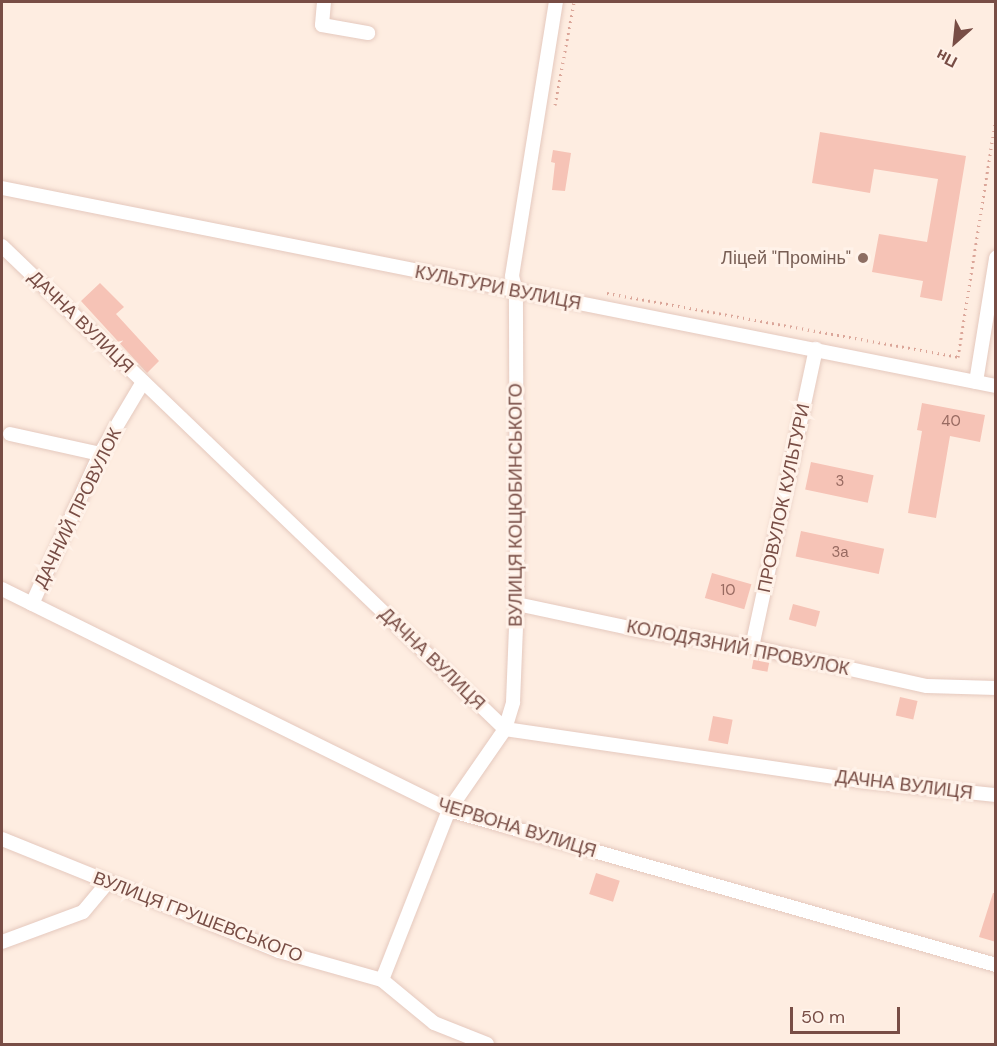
<!DOCTYPE html>
<meta charset="utf-8">
<style>
body{margin:0}
#map{position:relative;width:997px;height:1046px;overflow:hidden;background:#feede1;font-family:"DM Sans",sans-serif}
div>[style]{position:absolute}
.building>*{inset:0;background:#f6c3b6;transform-origin:0 0}
.path>*{height:3px;margin-top:-1.5px;transform-origin:0;background:repeating-linear-gradient(90deg,#dba699 0 1.5px,transparent 0 6px)}
.roads{filter:drop-shadow(0 0 2px #e5c9be) drop-shadow(0 0 2px #e5c9be)}
.street>*{height:14px;margin:-7px;padding:0 7px;transform-origin:7px;border-radius:7px;background:#fff}
.dots>*{width:16px;height:16px;translate:-50% -50%;box-sizing:border-box;border:3px solid #fff2e9;border-radius:50%}
span{translate:-50% -50%;white-space:nowrap;text-align:center;line-height:1.15;-webkit-text-stroke:6px #fff2e9;paint-order:stroke}
.number-label{font-size:15px;color:#986a61}
.number-label span{-webkit-text-stroke-width:0}
.education-label{font-size:18px;color:#785e54}
.right{translate:-100% -50%;text-align:right}
.street-label{font-size:18px;color:#784d45}
.frame{position:absolute;inset:0;border:3px solid #784d45;pointer-events:none}
.north{position:absolute;left:925px;top:12px;width:60px;height:60px;-webkit-text-stroke:4px #fff2e9;paint-order:stroke;rotate:207deg;font-size:16px;font-weight:700;line-height:24px;text-align:center;color:#784d45}
.north::after{content:'';display:block;margin:auto;width:21px;height:27px;background:#784d45;clip-path:polygon(50% 0,100% 100%,50% 72%,0 100%)}
.scale{position:absolute;left:790px;top:1007px;width:110px;height:27px;box-sizing:border-box;border:3px solid #784d45;border-top:0;padding-left:8px;font-size:18px;line-height:21px;white-space:nowrap;color:#784d45;-webkit-text-stroke:4px #fff2e9;paint-order:stroke}
</style>
<div id="map">
<div class="building">
<i style="clip-path:polygon(820px 132px,966px 156px,942px 301px,920px 297px,923px 281px,872px 272px,879px 234px,927px 242px,938px 179px,874px 169px,870px 193px,812px 183px)"></i>
<i style="clip-path:polygon(553px 150px,571px 153px,565px 191px,552px 190px,555px 163px,551px 162px)"></i>
<i style="clip-path:polygon(100px 283px,124px 307px,116px 314px,159px 361px,147px 373px,81px 301px)"></i>
<i style="clip-path:polygon(922px 403px,985px 415px,980px 442px,950px 436px,936px 518px,908px 513px,922px 431px,917px 430px)"></i>
<i style="left:811px;top:462px;width:64px;height:28px;rotate:12deg"></i>
<i style="left:801px;top:531px;width:85px;height:26px;rotate:12deg"></i>
<i style="left:712px;top:573px;width:41px;height:26px;rotate:16deg"></i>
<i style="left:793px;top:604px;width:28px;height:16px;rotate:15deg"></i>
<i style="left:754px;top:657px;width:16px;height:12px;rotate:11deg"></i>
<i style="left:900px;top:697px;width:18px;height:19px;rotate:13deg"></i>
<i style="left:713px;top:716px;width:20px;height:25px;rotate:11deg"></i>
<i style="left:596px;top:873px;width:25px;height:22px;rotate:18deg"></i>
<i style="clip-path:polygon(993px 893px,996px 893px,996px 942px,979px 937px)"></i>
</div>
<div class="path">
<i style="left:555px;top:105px;width:105px;rotate:-79.5deg"></i>
<i style="left:607px;top:293px;width:357px;rotate:10.3deg"></i>
<i style="left:958px;top:357px;width:244px;rotate:-81deg"></i>
</div>
<div class="roads">
<div class="street">
<i style="left:324px;top:2px;width:23px;rotate:95deg"></i>
<i style="left:322px;top:25px;width:47px;rotate:9.9deg"></i>
<i style="left:2px;top:188px;width:1014px;rotate:11.27deg"></i>
<i style="left:2px;top:246px;width:697px;rotate:43.84deg"></i>
<i style="left:505px;top:729px;width:361px;rotate:8.3deg"></i>
<i style="left:862px;top:781px;width:135px;rotate:6deg"></i>
<i style="left:976px;top:382px;width:126px;rotate:-80.8deg"></i>
<i style="left:10px;top:434px;width:92px;rotate:12.5deg"></i>
<i style="left:2px;top:589px;width:499px;rotate:26.3deg"></i>
<i style="left:449px;top:810px;width:569px;rotate:15.82deg"></i>
<i style="left:32px;top:604px;width:165px;rotate:-65.6deg"></i>
<i style="left:100px;top:454px;width:84px;rotate:-59.2deg"></i>
<i style="left:517px;top:604px;width:130px;rotate:12deg"></i>
<i style="left:644px;top:631px;width:109px;rotate:8.4deg"></i>
<i style="left:752px;top:647px;width:179px;rotate:12.6deg"></i>
<i style="left:927px;top:686px;width:69px;rotate:1.7deg"></i>
<i style="left:752px;top:647px;width:305px;rotate:-77.9deg"></i>
<i style="left:2px;top:839px;width:299px;rotate:22deg"></i>
<i style="left:279px;top:951px;width:107px;rotate:15.7deg"></i>
<i style="left:382px;top:980px;width:67px;rotate:39.6deg"></i>
<i style="left:434px;top:1023px;width:57px;rotate:21.6deg"></i>
<i style="left:2px;top:942px;width:86px;rotate:-20.3deg"></i>
<i style="left:83px;top:912px;width:39px;rotate:-50deg"></i>
<i style="left:382px;top:980px;width:183px;rotate:-68.5deg"></i>
<i style="left:449px;top:810px;width:98px;rotate:-55.3deg"></i>
<i style="left:505px;top:729px;width:28px;rotate:-73deg"></i>
<i style="left:513px;top:702px;width:98px;rotate:-87.7deg"></i>
<i style="left:517px;top:604px;width:312px;rotate:-90.2deg"></i>
<i style="left:516px;top:292px;width:16px;rotate:-104deg"></i>
<i style="left:512px;top:276px;width:278px;rotate:-80.9deg"></i>
</div>
</div>
<div class="dots">
<i style="left:863px;top:258px;background:#8d6e63"></i>
</div>
<div class="number-label">
<span style="left:951px;top:422px">40</span>
<span style="left:840px;top:482px">3</span>
<span style="left:840px;top:553px">3а</span>
<span style="left:728px;top:591px">10</span>
</div>
<div class="education-label">
<span class="right" style="left:851px;top:258px">Ліцей "Промінь"</span>
</div>
<div class="street-label">
<span style="left:498px;top:288px;rotate:11deg">КУЛЬТУРИ ВУЛИЦЯ</span>
<span style="left:81px;top:322px;rotate:44deg">ДАЧНА ВУЛИЦЯ</span>
<span style="left:784px;top:498px;rotate:-78deg">ПРОВУЛОК КУЛЬТУРИ</span>
<span style="left:516px;top:505px;rotate:-90deg">ВУЛИЦЯ КОЦЮБИНСЬКОГО</span>
<span style="left:78px;top:508px;rotate:-64deg">ДАЧНИЙ ПРОВУЛОК</span>
<span style="left:738px;top:648px;rotate:11deg">КОЛОДЯЗНИЙ ПРОВУЛОК</span>
<span style="left:432px;top:659px;rotate:44deg">ДАЧНА ВУЛИЦЯ</span>
<span style="left:904px;top:785px;rotate:7deg">ДАЧНА ВУЛИЦЯ</span>
<span style="left:517px;top:828px;rotate:17deg">ЧЕРВОНА ВУЛИЦЯ</span>
<span style="left:198px;top:917px;rotate:21deg">ВУЛИЦЯ ГРУШЕВСЬКОГО</span>
</div>
<div class="frame"></div>
<div class="north">Пн</div>
<div class="scale">50 m</div>
</div>
